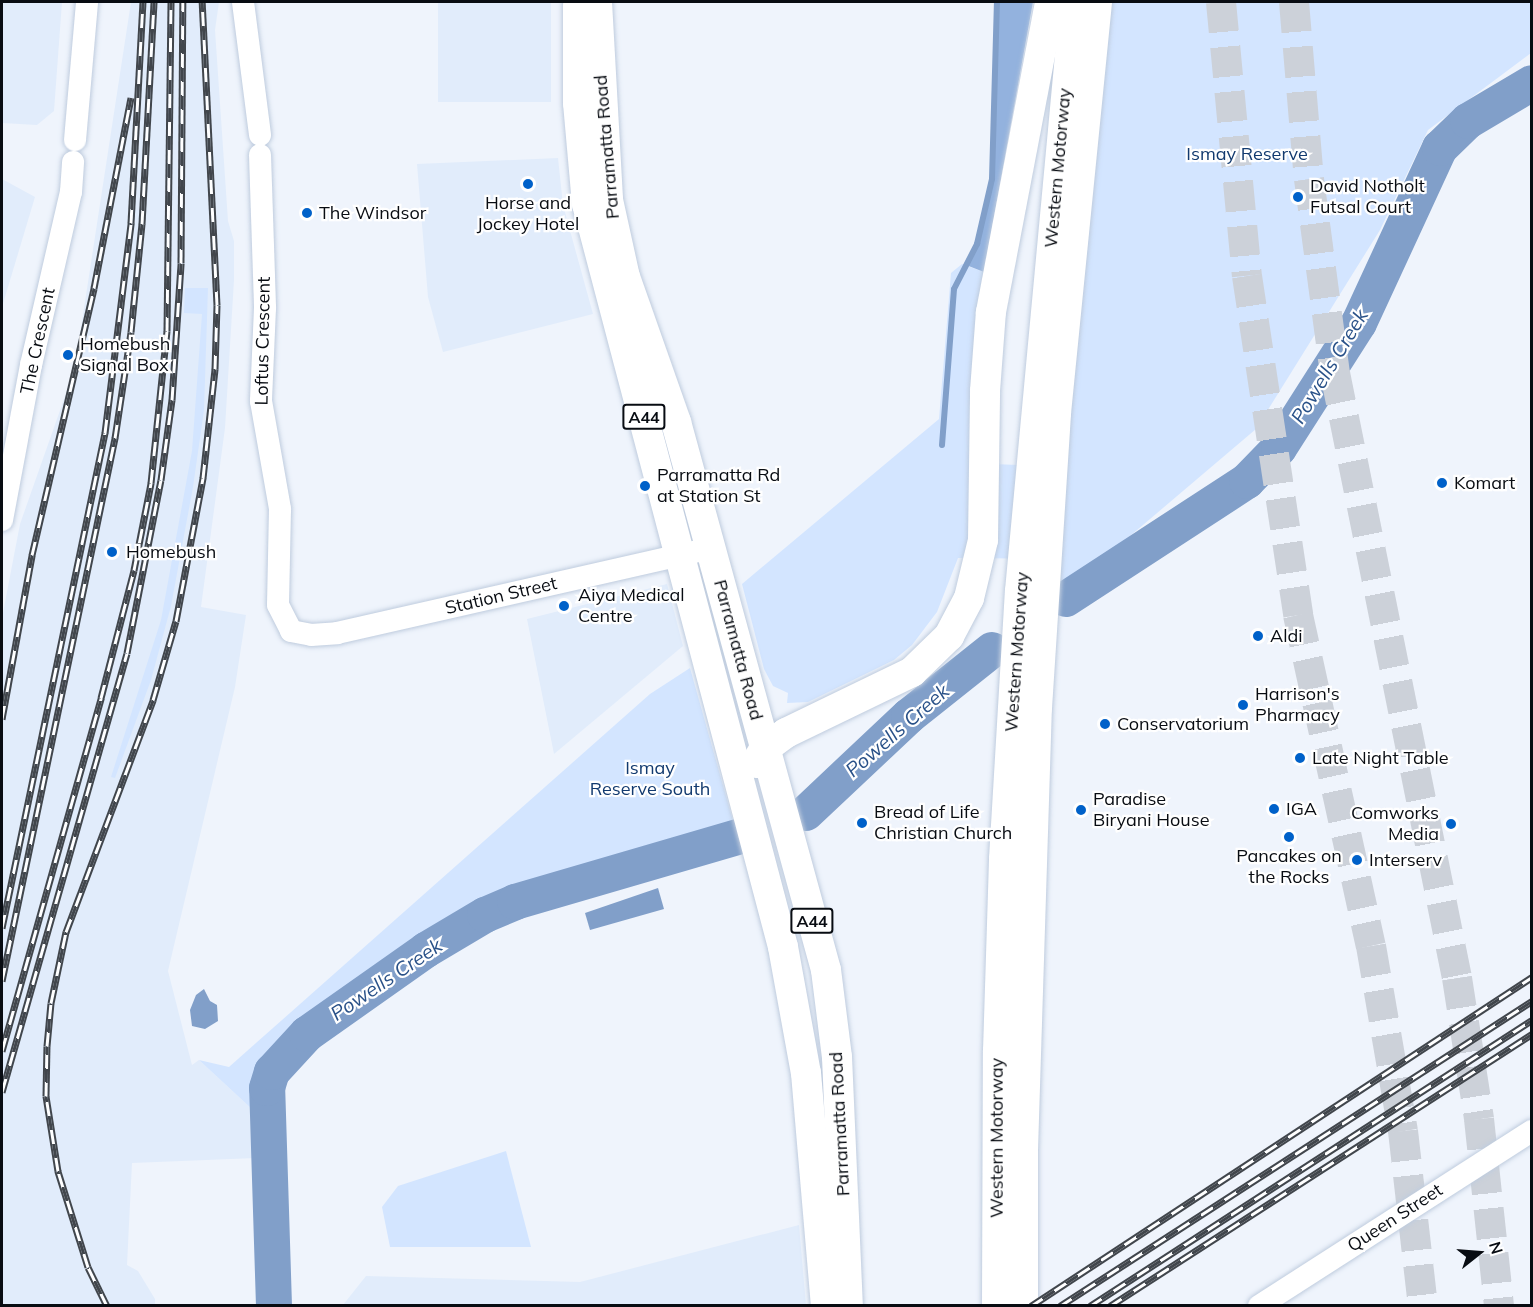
<!DOCTYPE html>
<style>
body{margin:0}
#map{position:relative;width:1533px;height:1307px;overflow:hidden;background:#eff4fc;font-family:Mulish,sans-serif}
div>[style]{position:absolute}
.built>*{inset:0;background:#e1ecfb;transform-origin:0 0}
.green>*{inset:0;background:#d3e5ff}
.forest>*{inset:0;background:#93b2de}
.water>*{inset:0;background:#819fc9}
.stream>*{height:6px;margin:-3px;padding:0 3px;transform-origin:3px;border-radius:3px;background:#819fc9}
.river>*{height:36px;margin:-18px;padding:0 18px;transform-origin:18px;border-radius:18px;background:#819fc9}
.highway-tunnel>*{height:30px;margin-top:-15px;transform-origin:0;background:repeating-linear-gradient(90deg,#ccd1d9 0 30px,transparent 0 45px)}
.roads{filter:drop-shadow(0 0 2px #bfccde) drop-shadow(0 0 2px #bfccde)}
.secondary>*{height:22px;margin:-11px;padding:0 11px;transform-origin:11px;border-radius:11px;background:#fff}
.highway>*{height:30px;margin:-15px;padding:0 15px;transform-origin:15px;border-radius:15px;background:#fff}
.rail>*{height:7px;margin-top:-3.5px;transform-origin:0;background:repeating-linear-gradient(90deg,#fff 0 14px,#41464c 0 28px);box-sizing:border-box;border-block:2px solid #41464c}
.dots>*{width:16px;height:16px;translate:-50% -50%;box-sizing:border-box;border:3px solid #fff;border-radius:50%}
span{translate:-50% -50%;white-space:nowrap;text-align:center;line-height:1.15;-webkit-text-stroke:4.5px #fff;paint-order:stroke}
.shield-label span{padding:2px 4px;background:#fff;border:2px solid;border-radius:4px;-webkit-text-stroke-width:0}
.shield-label{font-size:16px;color:#080c12;font-weight:700}
.street-label{font-size:18px;color:#080c12}
.park-label{font-size:18px;color:#123a6f}
.poi-label{font-size:18px;color:#080c12}
.left{translate:0 -50%;text-align:left}
.right{translate:-100% -50%;text-align:right}
.water-label{font-size:20px;color:#295188;font-style:italic}
.frame{position:absolute;inset:0;border:3px solid #080c12;pointer-events:none}
.north{position:absolute;left:1449px;top:1223px;width:60px;height:60px;-webkit-text-stroke:4px #fff;paint-order:stroke;rotate:73deg;font-size:16px;font-weight:700;line-height:24px;text-align:center;color:#080c12}
.north::after{content:'';display:block;margin:auto;width:21px;height:27px;background:#080c12;clip-path:polygon(50% 0,100% 100%,50% 72%,0 100%)}
</style>
<div id="map">
<div class="built">
<i style="clip-path:polygon(2px 2px,62px 2px,54px 111px,37px 125px,2px 123px)"></i>
<i style="clip-path:polygon(131px 2px,219px 2px,215px 30px,228px 221px,234px 241px,234px 280px,225px 428px,201px 607px,246px 615px,235px 687px,168px 971px,192px 1065px,199px 1060px,254px 1111px,256px 1158px,132px 1163px,127px 1265px,138px 1271px,155px 1299px,155px 1305px,2px 1306px,2px 618px,20px 524px,70px 382px,81px 328px)"></i>
<i style="left:438px;top:2px;width:113px;height:100px"></i>
<i style="clip-path:polygon(558px 158px,563px 205px,593px 314px,443px 352px,428px 297px,417px 164px)"></i>
<i style="clip-path:polygon(2px 179px,35px 197px,2px 307px)"></i>
<i style="clip-path:polygon(667px 584px,683px 646px,554px 754px,527px 619px)"></i>
<i style="clip-path:polygon(799px 1225px,806px 1305px,343px 1305px,366px 1276px,580px 1282px)"></i>
</div>
<div class="green">
<i style="clip-path:polygon(1110px 2px,1531px 2px,1531px 53px,1428px 130px,1380px 230px,1256px 429px,1057px 598px,1059px 559px,958px 558px,937px 612px,912px 645px,894px 660px,808px 702px,787px 703px,788px 693px,773px 686px,764px 669px,742px 584px,939px 419px,951px 273px,962px 264px,984px 272px,969px 463px,1065px 467px)"></i>
<i style="clip-path:polygon(185px 288px,208px 288px,204px 410px,193px 487px,171px 606px,151px 680px,115px 778px,111px 777px,161px 620px,192px 451px,202px 314px,184px 313px)"></i>
<i style="clip-path:polygon(690px 668px,733px 821px,503px 893px,386px 965px,262px 1070px,254px 1085px,254px 1111px,199px 1060px,229px 1067px,650px 694px)"></i>
<i style="clip-path:polygon(506px 1151px,531px 1247px,390px 1247px,382px 1207px,398px 1186px)"></i>
</div>
<div class="forest">
<i style="clip-path:polygon(999px 2px,1033px 2px,984px 272px,966px 265px,978px 246px,994px 179px)"></i>
</div>
<div class="water">
<i style="clip-path:polygon(658px 888px,664px 909px,590px 930px,585px 913px)"></i>
<i style="clip-path:polygon(204px 989px,210px 1001px,217px 1005px,218px 1021px,205px 1029px,192px 1026px,190px 1010px,196px 995px)"></i>
</div>
<div class="stream">
<i style="left:942px;top:445px;width:156px;rotate:-85.6deg"></i>
<i style="left:954px;top:289px;width:51px;rotate:-62.9deg"></i>
<i style="left:977px;top:244px;width:67px;rotate:-77deg"></i>
<i style="left:992px;top:179px;width:177px;rotate:-88.4deg"></i>
</div>
<div class="river">
<i style="left:1066px;top:599px;width:216px;rotate:-33.1deg"></i>
<i style="left:1247px;top:481px;width:46px;rotate:-45.9deg"></i>
<i style="left:1279px;top:448px;width:148px;rotate:-57.4deg"></i>
<i style="left:1359px;top:323px;width:193px;rotate:-65.2deg"></i>
<i style="left:1440px;top:148px;width:39px;rotate:-44deg"></i>
<i style="left:1468px;top:121px;width:74px;rotate:-30.7deg"></i>
<i style="left:806px;top:813px;width:141px;rotate:-43.3deg"></i>
<i style="left:909px;top:716px;width:106px;rotate:-38.5deg"></i>
<i style="left:274px;top:1306px;width:218px;rotate:-91.8deg"></i>
<i style="left:267px;top:1088px;width:17px;rotate:-73deg"></i>
<i style="left:272px;top:1072px;width:52px;rotate:-47.4deg"></i>
<i style="left:307px;top:1034px;width:146px;rotate:-35.2deg"></i>
<i style="left:426px;top:950px;width:69px;rotate:-30.7deg"></i>
<i style="left:485px;top:915px;width:33px;rotate:-23deg"></i>
<i style="left:515px;top:902px;width:231px;rotate:-16.3deg"></i>
</div>
<div class="highway-tunnel">
<i style="left:1221px;top:2px;width:275px;rotate:84.6deg"></i>
<i style="left:1247px;top:276px;width:343px;rotate:81.4deg"></i>
<i style="left:1298px;top:615px;width:339px;rotate:77.6deg"></i>
<i style="left:1371px;top:946px;width:188px;rotate:80.2deg"></i>
<i style="left:1403px;top:1131px;width:176px;rotate:83.5deg"></i>
<i style="left:1294px;top:2px;width:178px;rotate:85.2deg"></i>
<i style="left:1309px;top:179px;width:196px;rotate:82.4deg"></i>
<i style="left:1335px;top:373px;width:617px;rotate:78.6deg"></i>
<i style="left:1457px;top:978px;width:143px;rotate:81.1deg"></i>
<i style="left:1479px;top:1119px;width:188px;rotate:83.9deg"></i>
</div>
<div class="roads">
<div class="secondary">
<i style="left:243px;top:2px;width:134px;rotate:82.7deg"></i>
<i style="left:75px;top:140px;width:139px;rotate:-85deg"></i>
<i style="left:260px;top:155px;width:153px;rotate:88.1deg"></i>
<i style="left:265px;top:308px;width:93px;rotate:92.5deg"></i>
<i style="left:261px;top:401px;width:110px;rotate:80deg"></i>
<i style="left:280px;top:509px;width:96px;rotate:91.2deg"></i>
<i style="left:278px;top:605px;width:29px;rotate:63deg"></i>
<i style="left:291px;top:631px;width:20px;rotate:11deg"></i>
<i style="left:311px;top:635px;width:26px;rotate:-4deg"></i>
<i style="left:337px;top:633px;width:384px;rotate:-12.8deg"></i>
<i style="left:2px;top:520px;width:158px;rotate:-79.4deg"></i>
<i style="left:31px;top:365px;width:178px;rotate:-77deg"></i>
<i style="left:71px;top:192px;width:30px;rotate:-86deg"></i>
<i style="left:1259px;top:1306px;width:324px;rotate:-32.7deg"></i>
</div>
<div class="highway">
<i style="left:597px;top:2px;width:198px;rotate:86.8deg"></i>
<i style="left:608px;top:200px;width:79px;rotate:77.6deg"></i>
<i style="left:625px;top:277px;width:154px;rotate:70.6deg"></i>
<i style="left:676px;top:422px;width:568px;rotate:74.69deg"></i>
<i style="left:826px;top:970px;width:88px;rotate:82.8deg"></i>
<i style="left:837px;top:1057px;width:249px;rotate:87.5deg"></i>
<i style="left:578px;top:5px;width:98px;rotate:90deg"></i>
<i style="left:578px;top:103px;width:101px;rotate:84.9deg"></i>
<i style="left:587px;top:204px;width:768px;rotate:75.22deg"></i>
<i style="left:783px;top:947px;width:128px;rotate:79.7deg"></i>
<i style="left:806px;top:1073px;width:234px;rotate:85.1deg"></i>
<i style="left:756px;top:763px;width:16px;rotate:-60deg"></i>
<i style="left:764px;top:749px;width:27px;rotate:-36deg"></i>
<i style="left:786px;top:733px;width:140px;rotate:-25.8deg"></i>
<i style="left:912px;top:672px;width:52px;rotate:-44.2deg"></i>
<i style="left:949px;top:636px;width:43px;rotate:-62.2deg"></i>
<i style="left:969px;top:598px;width:60px;rotate:-76.4deg"></i>
<i style="left:983px;top:540px;width:149px;rotate:-89.2deg"></i>
<i style="left:985px;top:391px;width:79px;rotate:-85.7deg"></i>
<i style="left:991px;top:312px;width:316px;rotate:-79.2deg"></i>
<i style="left:997px;top:1306px;width:255px;rotate:-89.8deg"></i>
<i style="left:998px;top:1051px;width:192px;rotate:-88.2deg"></i>
<i style="left:1004px;top:859px;width:268px;rotate:-86.6deg"></i>
<i style="left:1020px;top:591px;width:592px;rotate:-84.67deg"></i>
<i style="left:1023px;top:1306px;width:156px;rotate:-90deg"></i>
<i style="left:1023px;top:1150px;width:442px;rotate:-88.2deg"></i>
<i style="left:1037px;top:708px;width:296px;rotate:-86.3deg"></i>
<i style="left:1056px;top:413px;width:413px;rotate:-84.3deg"></i>
</div>
</div>
<div class="rail">
<i style="left:2px;top:719px;width:167px;rotate:-79.6deg"></i>
<i style="left:32px;top:555px;width:274px;rotate:-76.9deg"></i>
<i style="left:94px;top:288px;width:194px;rotate:-79deg"></i>
<i style="left:2px;top:928px;width:506px;rotate:-78.25deg"></i>
<i style="left:105px;top:433px;width:212px;rotate:-82.9deg"></i>
<i style="left:131px;top:223px;width:221px;rotate:-86.9deg"></i>
<i style="left:2px;top:981px;width:555px;rotate:-78.24deg"></i>
<i style="left:115px;top:438px;width:107px;rotate:-81.4deg"></i>
<i style="left:131px;top:332px;width:109px;rotate:-84.2deg"></i>
<i style="left:142px;top:224px;width:222px;rotate:-86.9deg"></i>
<i style="left:2px;top:1051px;width:367px;rotate:-74.3deg"></i>
<i style="left:101px;top:698px;width:132px;rotate:-75.5deg"></i>
<i style="left:134px;top:570px;width:89px;rotate:-78.9deg"></i>
<i style="left:151px;top:483px;width:153px;rotate:-84deg"></i>
<i style="left:167px;top:331px;width:329px;rotate:-89.3deg"></i>
<i style="left:2px;top:1092px;width:456px;rotate:-74.1deg"></i>
<i style="left:127px;top:653px;width:176px;rotate:-78.9deg"></i>
<i style="left:161px;top:480px;width:81px;rotate:-82.2deg"></i>
<i style="left:172px;top:400px;width:137px;rotate:-86.2deg"></i>
<i style="left:181px;top:263px;width:261px;rotate:-89.6deg"></i>
<i style="left:107px;top:1306px;width:43px;rotate:-116deg"></i>
<i style="left:88px;top:1267px;width:101px;rotate:-107.4deg"></i>
<i style="left:58px;top:1171px;width:76px;rotate:-99.1deg"></i>
<i style="left:46px;top:1096px;width:50px;rotate:-88.9deg"></i>
<i style="left:47px;top:1046px;width:43px;rotate:-84.7deg"></i>
<i style="left:51px;top:1003px;width:73px;rotate:-78.1deg"></i>
<i style="left:66px;top:932px;width:248px;rotate:-69.4deg"></i>
<i style="left:153px;top:700px;width:82px;rotate:-73.8deg"></i>
<i style="left:176px;top:621px;width:146px;rotate:-79.3deg"></i>
<i style="left:203px;top:478px;width:110px;rotate:-83.7deg"></i>
<i style="left:215px;top:369px;width:64px;rotate:-88.2deg"></i>
<i style="left:217px;top:305px;width:303px;rotate:-92.8deg"></i>
<i style="left:1031px;top:1306px;width:599px;rotate:-33.29deg"></i>
<i style="left:1060px;top:1306px;width:562px;rotate:-32.87deg"></i>
<i style="left:1090px;top:1306px;width:526px;rotate:-32.91deg"></i>
<i style="left:1110px;top:1306px;width:502px;rotate:-32.8deg"></i>
</div>
<div class="dots">
<i style="left:528px;top:184px;background:#0061c9"></i>
<i style="left:1298px;top:197px;background:#0061c9"></i>
<i style="left:307px;top:213px;background:#0061c9"></i>
<i style="left:68px;top:355px;background:#0061c9"></i>
<i style="left:1442px;top:483px;background:#0061c9"></i>
<i style="left:645px;top:486px;background:#0061c9"></i>
<i style="left:112px;top:552px;background:#0061c9"></i>
<i style="left:564px;top:606px;background:#0061c9"></i>
<i style="left:1258px;top:636px;background:#0061c9"></i>
<i style="left:1243px;top:705px;background:#0061c9"></i>
<i style="left:1105px;top:724px;background:#0061c9"></i>
<i style="left:1300px;top:758px;background:#0061c9"></i>
<i style="left:1274px;top:809px;background:#0061c9"></i>
<i style="left:1081px;top:810px;background:#0061c9"></i>
<i style="left:862px;top:823px;background:#0061c9"></i>
<i style="left:1451px;top:824px;background:#0061c9"></i>
<i style="left:1289px;top:837px;background:#0061c9"></i>
<i style="left:1357px;top:860px;background:#0061c9"></i>
</div>
<div class="shield-label">
<span style="left:644px;top:417px">A44</span>
<span style="left:812px;top:921px">A44</span>
</div>
<div class="street-label">
<span style="left:607px;top:147px;rotate:-95deg">Parramatta Road</span>
<span style="left:1058px;top:168px;rotate:-85deg">Western Motorway</span>
<span style="left:38px;top:341px;rotate:-78deg">The Crescent</span>
<span style="left:263px;top:341px;rotate:-89deg">Loftus Crescent</span>
<span style="left:501px;top:596px;rotate:-13deg">Station Street</span>
<span style="left:738px;top:650px;rotate:75deg">Parramatta Road</span>
<span style="left:1017px;top:652px;rotate:-86deg">Western Motorway</span>
<span style="left:840px;top:1124px;rotate:-93deg">Parramatta Road</span>
<span style="left:997px;top:1138px;rotate:-90deg">Western Motorway</span>
<span style="left:1395px;top:1218px;rotate:-33deg">Queen Street</span>
</div>
<div class="park-label">
<span style="left:1247px;top:154px">Ismay Reserve</span>
<span style="left:650px;top:779px">Ismay<br>Reserve South</span>
</div>
<div class="poi-label">
<span class="left" style="left:1310px;top:197px">David Notholt<br>Futsal Court</span>
<span style="left:528px;top:214px">Horse and<br>Jockey Hotel</span>
<span class="left" style="left:319px;top:213px">The Windsor</span>
<span class="left" style="left:80px;top:355px">Homebush<br>Signal Box</span>
<span class="left" style="left:657px;top:486px">Parramatta Rd<br>at Station St</span>
<span class="left" style="left:1454px;top:483px">Komart</span>
<span class="left" style="left:126px;top:552px">Homebush</span>
<span class="left" style="left:578px;top:606px">Aiya Medical<br>Centre</span>
<span class="left" style="left:1270px;top:636px">Aldi</span>
<span class="left" style="left:1255px;top:705px">Harrison's<br>Pharmacy</span>
<span class="left" style="left:1117px;top:724px">Conservatorium</span>
<span class="left" style="left:1312px;top:758px">Late Night Table</span>
<span class="left" style="left:1093px;top:810px">Paradise<br>Biryani House</span>
<span class="left" style="left:1286px;top:809px">IGA</span>
<span class="left" style="left:874px;top:823px">Bread of Life<br>Christian Church</span>
<span class="right" style="left:1439px;top:824px">Comworks<br>Media</span>
<span style="left:1289px;top:867px">Pancakes on<br>the Rocks</span>
<span class="left" style="left:1369px;top:860px">Interserv</span>
</div>
<div class="water-label">
<span style="left:1329px;top:366px;rotate:-59deg">Powells Creek</span>
<span style="left:897px;top:730px;rotate:-41deg">Powells Creek</span>
<span style="left:386px;top:979px;rotate:-34deg">Powells Creek</span>
</div>
<div class="frame"></div>
<div class="north">N</div>
</div>
